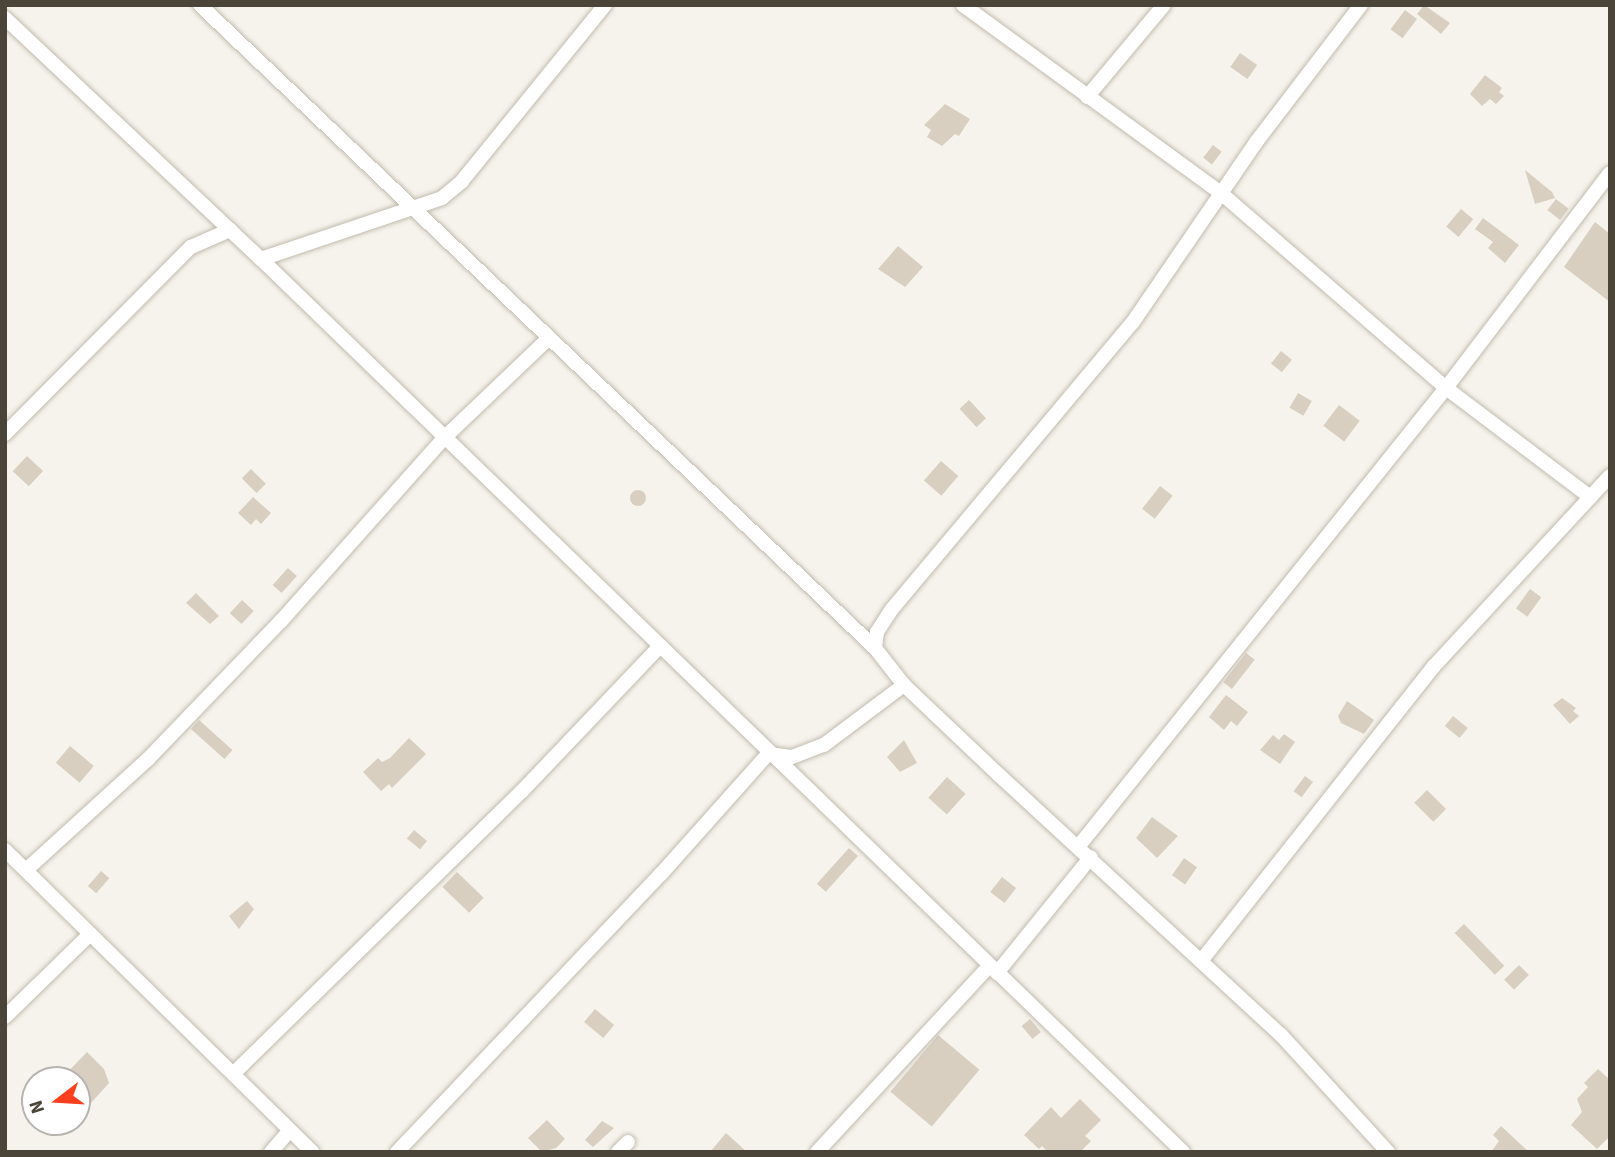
<!DOCTYPE html>
<style>
body{margin:0}
#map{position:relative;width:1615px;height:1157px;overflow:hidden;background:#f6f3ec;font-family:"Source Sans 3",sans-serif}
div>[style]{position:absolute}
.building>*{inset:0;background:#d8cfc1;transform-origin:0 0}
.round{border-radius:50%}
.roads{filter:drop-shadow(0 0 2px #c2bbae) drop-shadow(0 0 2px #c2bbae)}
.minor>*{height:14px;margin:-7px;padding:0 7px;transform-origin:7px;border-radius:7px;background:#fff}
span{translate:-50% -50%;white-space:nowrap;text-align:center;line-height:1.15;-webkit-text-stroke:5px #fff;paint-order:stroke}
.frame{position:absolute;inset:0;border:7px solid #4b4439;pointer-events:none}
.north{position:absolute;left:21px;top:1066px;width:70px;height:70px;box-sizing:border-box;background:#fff;border:2px solid #b7b4b0;border-radius:50%;rotate:253deg;font-size:19px;font-weight:700;line-height:28px;text-align:center;color:#4b4439}
.north::after{content:'';display:block;margin:auto;width:24px;height:32px;background:#fc3f1d;clip-path:polygon(50% 0,100% 100%,50% 72%,0 100%)}
</style>
<div id="map">
<div class="building">
<i style="clip-path:polygon(1424px 5px,1450px 23px,1441px 34px,1417px 14px)"></i>
<i style="left:1405px;top:10px;width:15px;height:24px;rotate:37deg"></i>
<i style="left:1240px;top:53px;width:21px;height:17px;rotate:35deg"></i>
<i style="clip-path:polygon(1485px 75px,1502px 88px,1499px 92px,1504px 96px,1496px 104px,1490px 99px,1482px 106px,1470px 94px)"></i>
<i style="clip-path:polygon(945px 104px,970px 119px,959px 136px,955px 134px,942px 146px,927px 137px,931px 130px,924px 125px)"></i>
<i style="left:1213px;top:145px;width:11px;height:16px;rotate:38deg"></i>
<i style="clip-path:polygon(1525px 170px,1552px 192px,1555px 198px,1535px 204px)"></i>
<i style="left:1556px;top:199px;width:16px;height:14px;rotate:38deg"></i>
<i style="left:1461px;top:209px;width:16px;height:23px;rotate:40deg"></i>
<i style="clip-path:polygon(1483px 218px,1519px 245px,1505px 263px,1488px 248px,1493px 242px,1475px 229px)"></i>
<i style="clip-path:polygon(1595px 222px,1610px 234px,1610px 302px,1564px 267px)"></i>
<i style="clip-path:polygon(898px 246px,923px 267px,905px 287px,878px 269px)"></i>
<i style="left:1281px;top:351px;width:14px;height:16px;rotate:39deg"></i>
<i style="left:1298px;top:393px;width:16px;height:17px;rotate:30deg"></i>
<i style="left:969px;top:400px;width:25px;height:13px;rotate:47deg"></i>
<i style="left:1339px;top:405px;width:26px;height:26px;rotate:37deg"></i>
<i style="left:27px;top:456px;width:22px;height:21px;rotate:43deg"></i>
<i style="left:941px;top:461px;width:23px;height:26px;rotate:41deg"></i>
<i style="left:251px;top:469px;width:21px;height:13px;rotate:45deg"></i>
<i style="left:1160px;top:486px;width:16px;height:29px;rotate:38deg"></i>
<i class="round" style="left:630px;top:490px;width:16px;height:16px"></i>
<i style="clip-path:polygon(253px 497px,271px 513px,261px 524px,256px 519px,251px 525px,238px 513px)"></i>
<i style="left:288px;top:568px;width:12px;height:23px;rotate:42deg"></i>
<i style="left:1530px;top:589px;width:14px;height:24px;rotate:36deg"></i>
<i style="clip-path:polygon(196px 593px,219px 616px,210px 624px,186px 603px)"></i>
<i style="left:242px;top:600px;width:16px;height:18px;rotate:43deg"></i>
<i style="left:1246px;top:653px;width:11px;height:37px;rotate:38deg"></i>
<i style="clip-path:polygon(1226px 695px,1248px 712px,1237px 726px,1231px 721px,1224px 730px,1209px 717px)"></i>
<i style="clip-path:polygon(1562px 698px,1576px 708px,1573px 711px,1579px 716px,1570px 724px,1553px 705px)"></i>
<i style="clip-path:polygon(1347px 701px,1374px 720px,1364px 734px,1341px 723px,1338px 716px)"></i>
<i style="left:1453px;top:716px;width:19px;height:13px;rotate:39deg"></i>
<i style="left:199px;top:720px;width:45px;height:12px;rotate:42deg"></i>
<i style="clip-path:polygon(1284px 734px,1295px 742px,1280px 764px,1260px 750px,1273px 735px,1279px 740px)"></i>
<i style="clip-path:polygon(409px 738px,426px 754px,392px 788px,389px 784px,381px 791px,363px 772px,378px 758px,382px 762px,390px 758px)"></i>
<i style="clip-path:polygon(904px 740px,917px 763px,900px 772px,887px 757px)"></i>
<i style="left:70px;top:746px;width:31px;height:22px;rotate:40deg"></i>
<i style="left:1305px;top:776px;width:10px;height:19px;rotate:37deg"></i>
<i style="left:947px;top:777px;width:25px;height:28px;rotate:42deg"></i>
<i style="left:1427px;top:790px;width:27px;height:18px;rotate:45deg"></i>
<i style="clip-path:polygon(1152px 817px,1178px 836px,1157px 858px,1136px 838px)"></i>
<i style="left:414px;top:830px;width:17px;height:11px;rotate:40deg"></i>
<i style="left:849px;top:848px;width:12px;height:48px;rotate:42deg"></i>
<i style="left:1184px;top:858px;width:16px;height:21px;rotate:35deg"></i>
<i style="left:101px;top:871px;width:11px;height:20px;rotate:41deg"></i>
<i style="left:457px;top:872px;width:37px;height:21px;rotate:44deg"></i>
<i style="left:1002px;top:877px;width:18px;height:19px;rotate:38deg"></i>
<i style="clip-path:polygon(247px 901px,254px 909px,239px 929px,229px 916px)"></i>
<i style="left:1464px;top:924px;width:58px;height:13px;rotate:46deg"></i>
<i style="left:1519px;top:965px;width:14px;height:21px;rotate:45deg"></i>
<i style="left:595px;top:1009px;width:25px;height:17px;rotate:40deg"></i>
<i style="left:1030px;top:1019px;width:17px;height:11px;rotate:50deg"></i>
<i style="left:938px;top:1035px;width:54px;height:74px;rotate:40deg"></i>
<i style="clip-path:polygon(87px 1052px,104px 1069px,109px 1083px,91px 1103px,77px 1099px,77px 1080px,60px 1080px)"></i>
<i style="clip-path:polygon(1598px 1069px,1610px 1080px,1610px 1136px,1597px 1149px,1571px 1125px,1582px 1112px,1577px 1099px,1588px 1087px,1584px 1083px)"></i>
<i style="clip-path:polygon(1080px 1099px,1101px 1120px,1085px 1136px,1091px 1141px,1080px 1152px,1048px 1152px,1042px 1146px,1039px 1149px,1024px 1135px,1051px 1107px,1061px 1118px)"></i>
<i style="clip-path:polygon(547px 1120px,565px 1139px,556px 1148px,542px 1152px,528px 1138px)"></i>
<i style="clip-path:polygon(602px 1121px,614px 1128px,593px 1147px,585px 1140px)"></i>
<i style="clip-path:polygon(1501px 1126px,1529px 1152px,1491px 1152px,1499px 1141px,1493px 1135px)"></i>
<i style="clip-path:polygon(726px 1133px,747px 1152px,710px 1152px)"></i>
</div>
<div class="roads">
<div class="minor">
<i style="left:200px;top:5px;width:932px;rotate:43.61deg"></i>
<i style="left:875px;top:648px;width:47px;rotate:51.9deg"></i>
<i style="left:904px;top:685px;width:131px;rotate:43.5deg"></i>
<i style="left:999px;top:775px;width:384px;rotate:42.7deg"></i>
<i style="left:1281px;top:1035px;width:159px;rotate:47.6deg"></i>
<i style="left:963px;top:5px;width:319px;rotate:36.1deg"></i>
<i style="left:1221px;top:193px;width:298px;rotate:40.9deg"></i>
<i style="left:1446px;top:388px;width:181px;rotate:37.1deg"></i>
<i style="left:5px;top:18px;width:352px;rotate:43.3deg"></i>
<i style="left:261px;top:259px;width:1284px;rotate:44.08deg"></i>
<i style="left:1087px;top:97px;width:120px;rotate:-50.1deg"></i>
<i style="left:261px;top:259px;width:191px;rotate:-18.6deg"></i>
<i style="left:442px;top:198px;width:26px;rotate:-40deg"></i>
<i style="left:462px;top:181px;width:227px;rotate:-50.9deg"></i>
<i style="left:5px;top:434px;width:264px;rotate:-45.2deg"></i>
<i style="left:191px;top:247px;width:43px;rotate:-23.6deg"></i>
<i style="left:875px;top:648px;width:16px;rotate:-83deg"></i>
<i style="left:877px;top:632px;width:27px;rotate:-57deg"></i>
<i style="left:892px;top:609px;width:375px;rotate:-50deg"></i>
<i style="left:1133px;top:322px;width:219px;rotate:-55.6deg"></i>
<i style="left:1257px;top:141px;width:171px;rotate:-52.6deg"></i>
<i style="left:1078px;top:847px;width:588px;rotate:-51.28deg"></i>
<i style="left:1446px;top:388px;width:270px;rotate:-52.7deg"></i>
<i style="left:5px;top:850px;width:431px;rotate:44.5deg"></i>
<i style="left:26px;top:870px;width:165px;rotate:-42.3deg"></i>
<i style="left:148px;top:759px;width:192px;rotate:-46.1deg"></i>
<i style="left:281px;top:621px;width:245px;rotate:-48.3deg"></i>
<i style="left:444px;top:438px;width:145px;rotate:-43.6deg"></i>
<i style="left:1201px;top:961px;width:376px;rotate:-51.7deg"></i>
<i style="left:1434px;top:666px;width:259px;rotate:-47.2deg"></i>
<i style="left:997px;top:973px;width:149px;rotate:-51deg"></i>
<i style="left:5px;top:1017px;width:119px;rotate:-44.3deg"></i>
<i style="left:234px;top:1073px;width:403px;rotate:-44.4deg"></i>
<i style="left:522px;top:791px;width:199px;rotate:-46.4deg"></i>
<i style="left:271px;top:1152px;width:28px;rotate:-49deg"></i>
<i style="left:397px;top:1152px;width:383px;rotate:-46.5deg"></i>
<i style="left:661px;top:874px;width:161px;rotate:-48.3deg"></i>
<i style="left:768px;top:754px;width:24px;rotate:7deg"></i>
<i style="left:792px;top:757px;width:34px;rotate:-21deg"></i>
<i style="left:824px;top:745px;width:100px;rotate:-36.9deg"></i>
<i style="left:618px;top:1152px;width:14px;rotate:-45deg"></i>
<i style="left:817px;top:1152px;width:253px;rotate:-47.2deg"></i>
</div>
</div>
<div class="frame"></div>
<div class="north">N</div>
</div>
